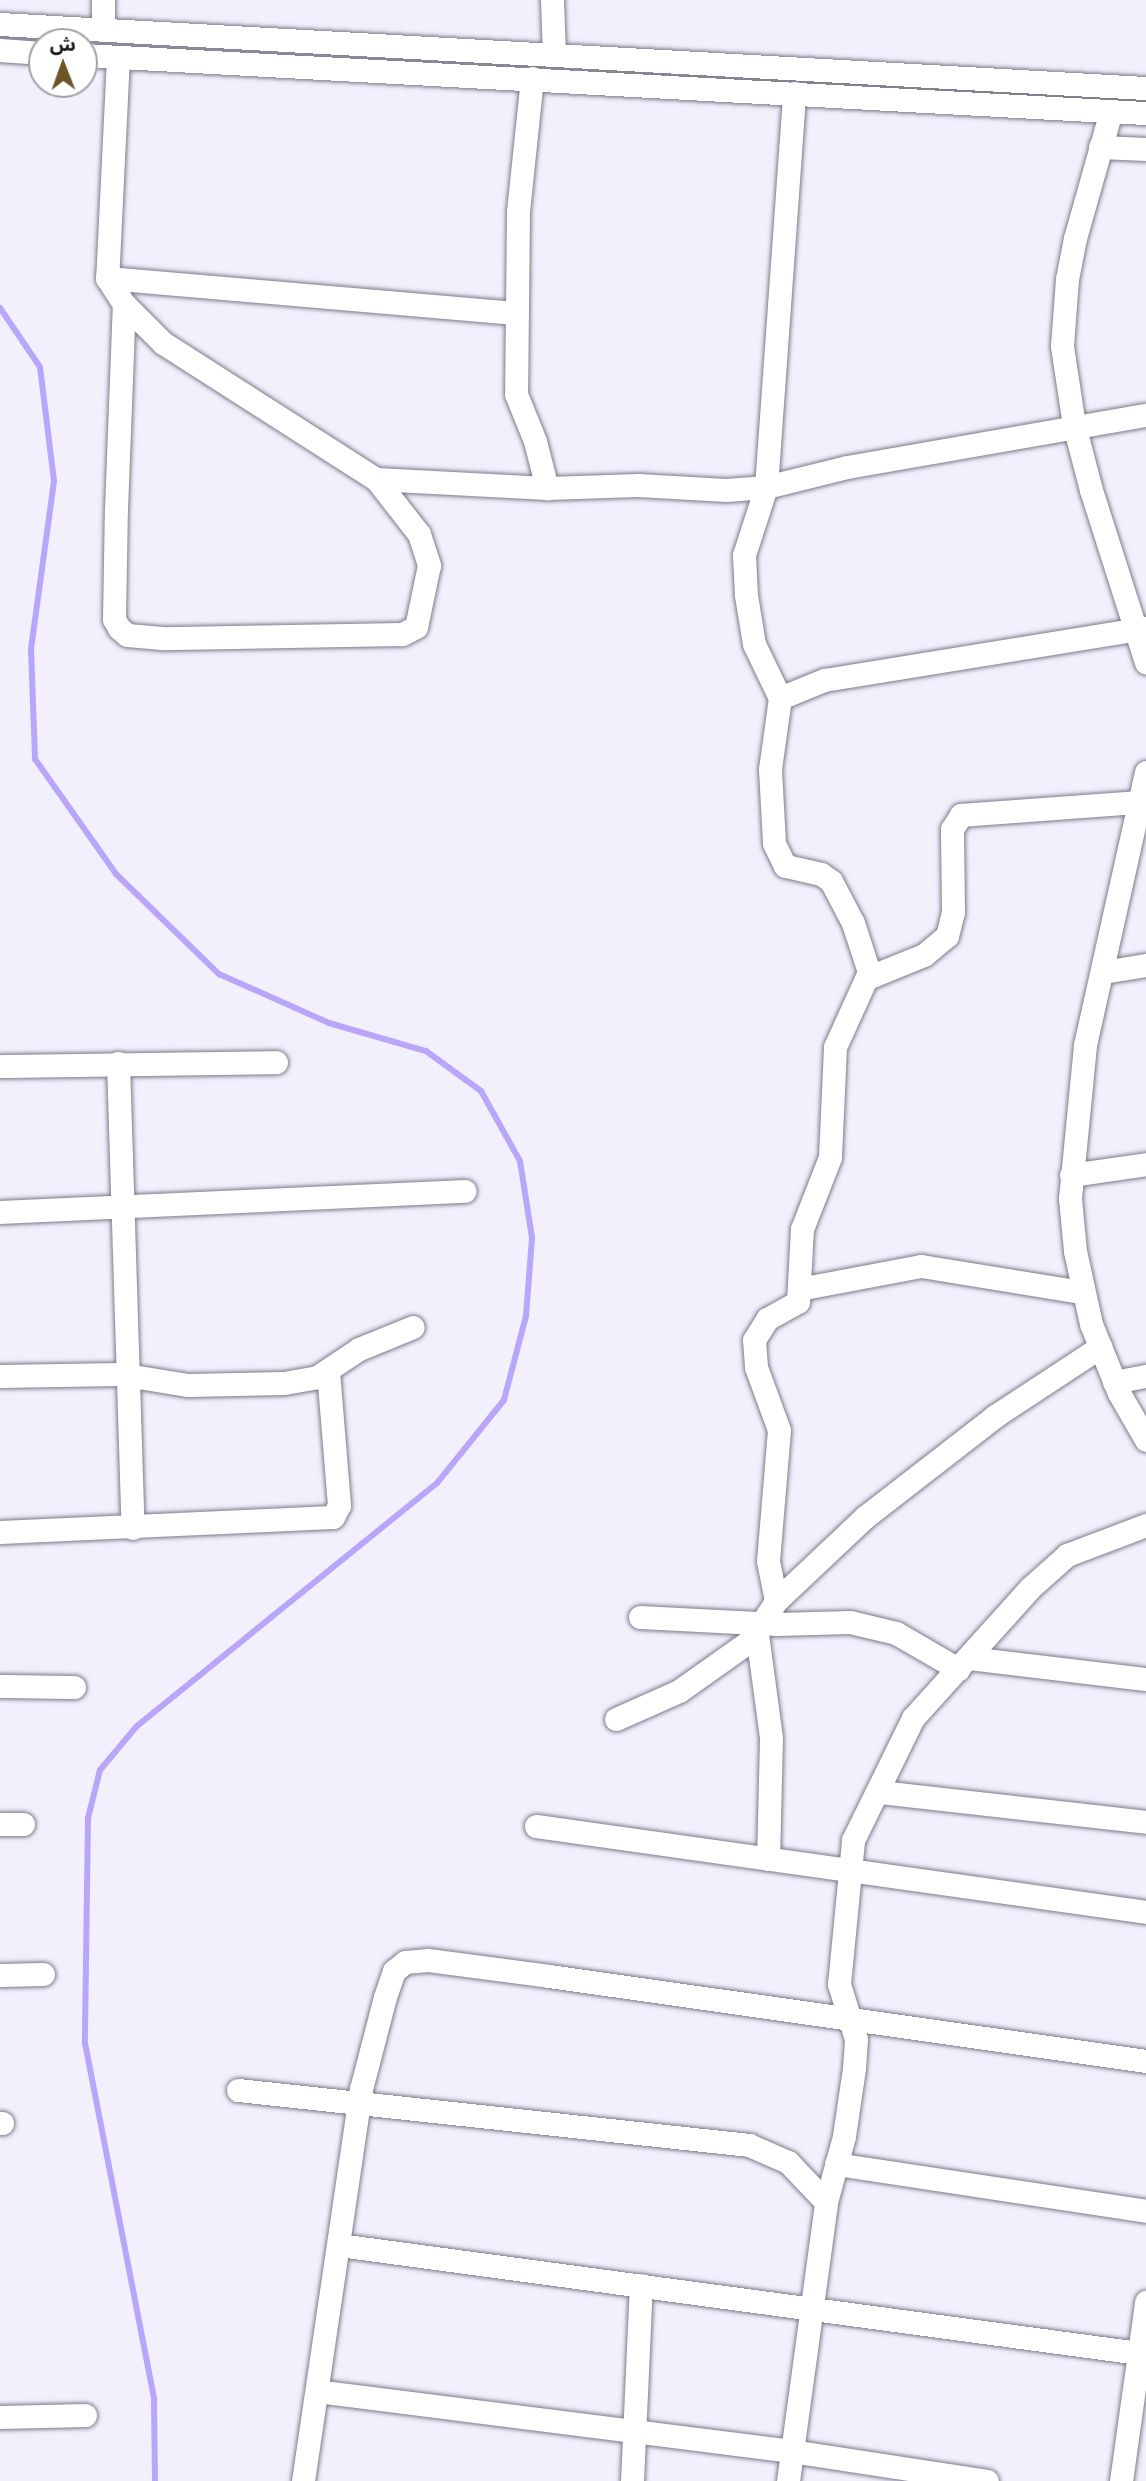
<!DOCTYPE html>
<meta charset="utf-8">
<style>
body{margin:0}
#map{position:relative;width:1146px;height:2481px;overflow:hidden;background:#f2f0fc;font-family:Mulish,"Noto Sans Arabic",sans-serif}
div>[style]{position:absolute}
.stream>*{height:6px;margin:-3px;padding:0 3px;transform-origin:3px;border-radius:3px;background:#b9a6fb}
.roads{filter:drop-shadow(0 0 2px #7d7a8c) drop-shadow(0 0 2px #7d7a8c)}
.minor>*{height:23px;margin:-11.5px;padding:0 11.5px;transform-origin:11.5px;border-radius:11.5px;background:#fff}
span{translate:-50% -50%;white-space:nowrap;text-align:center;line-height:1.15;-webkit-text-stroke:7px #fff;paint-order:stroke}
.north{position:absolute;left:28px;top:28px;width:70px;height:70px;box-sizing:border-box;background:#fff;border:2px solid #a3a2a5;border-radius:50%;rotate:359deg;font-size:19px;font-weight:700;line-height:28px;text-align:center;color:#18171d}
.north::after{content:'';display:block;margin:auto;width:24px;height:32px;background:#6d5626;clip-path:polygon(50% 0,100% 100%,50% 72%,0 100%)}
</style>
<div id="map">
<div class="stream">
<i style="left:0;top:308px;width:71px;rotate:55.9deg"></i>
<i style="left:40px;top:367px;width:115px;rotate:83deg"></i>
<i style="left:54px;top:481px;width:170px;rotate:97.8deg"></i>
<i style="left:31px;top:649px;width:110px;rotate:87.9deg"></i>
<i style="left:35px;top:759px;width:141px;rotate:54.8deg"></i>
<i style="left:116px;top:874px;width:144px;rotate:44.2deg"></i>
<i style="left:219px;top:974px;width:120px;rotate:24deg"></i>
<i style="left:329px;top:1023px;width:101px;rotate:16.1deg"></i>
<i style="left:426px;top:1051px;width:68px;rotate:36deg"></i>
<i style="left:481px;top:1091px;width:80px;rotate:60.9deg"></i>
<i style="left:520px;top:1161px;width:78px;rotate:81.1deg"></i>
<i style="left:532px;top:1238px;width:78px;rotate:94.4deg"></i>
<i style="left:526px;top:1316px;width:87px;rotate:104.7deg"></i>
<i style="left:504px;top:1400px;width:107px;rotate:128.9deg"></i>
<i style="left:437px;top:1483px;width:387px;rotate:141deg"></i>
<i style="left:136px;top:1727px;width:56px;rotate:129.9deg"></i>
<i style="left:100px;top:1770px;width:49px;rotate:104deg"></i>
<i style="left:88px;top:1818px;width:225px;rotate:90.8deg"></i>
<i style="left:85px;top:2043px;width:363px;rotate:79deg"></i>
<i style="left:154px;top:2399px;width:82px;rotate:89.3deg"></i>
</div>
<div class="roads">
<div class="minor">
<i style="left:552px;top:0;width:54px;rotate:87.9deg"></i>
<i style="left:0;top:24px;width:1148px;rotate:3.2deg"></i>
<i style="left:103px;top:28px;width:28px;rotate:-90deg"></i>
<i style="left:0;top:50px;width:42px;rotate:4.1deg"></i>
<i style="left:84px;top:55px;width:1064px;rotate:3.13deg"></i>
<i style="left:118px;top:57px;width:221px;rotate:92.8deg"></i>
<i style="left:107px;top:278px;width:31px;rotate:57deg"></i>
<i style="left:124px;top:304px;width:55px;rotate:45deg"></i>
<i style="left:163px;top:343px;width:253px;rotate:32.6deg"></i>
<i style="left:376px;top:479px;width:70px;rotate:52deg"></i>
<i style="left:419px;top:534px;width:33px;rotate:72deg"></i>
<i style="left:429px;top:565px;width:63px;rotate:101.8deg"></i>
<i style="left:416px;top:627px;width:16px;rotate:153deg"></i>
<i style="left:402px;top:634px;width:240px;rotate:179deg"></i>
<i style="left:162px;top:638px;width:35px;rotate:-175deg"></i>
<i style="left:127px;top:635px;width:11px;rotate:-139deg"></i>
<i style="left:119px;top:628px;width:10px;rotate:-119deg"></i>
<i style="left:114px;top:619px;width:110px;rotate:-89deg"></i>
<i style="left:116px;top:509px;width:205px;rotate:-87.8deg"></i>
<i style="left:532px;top:78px;width:135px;rotate:96deg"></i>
<i style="left:518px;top:212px;width:182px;rotate:90.6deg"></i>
<i style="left:516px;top:394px;width:51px;rotate:68deg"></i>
<i style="left:535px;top:441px;width:49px;rotate:75.7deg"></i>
<i style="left:1111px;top:111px;width:132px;rotate:105.8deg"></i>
<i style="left:1075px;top:238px;width:42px;rotate:101deg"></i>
<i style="left:1067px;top:279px;width:67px;rotate:94.3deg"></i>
<i style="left:1062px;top:346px;width:80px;rotate:81.4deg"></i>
<i style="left:1074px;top:425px;width:67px;rotate:75.3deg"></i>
<i style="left:1091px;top:490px;width:181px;rotate:72.3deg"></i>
<i style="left:1100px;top:147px;width:46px;rotate:2.5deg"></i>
<i style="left:107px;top:278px;width:410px;rotate:4.9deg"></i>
<i style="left:376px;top:479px;width:171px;rotate:3deg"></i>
<i style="left:547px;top:488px;width:91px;rotate:-1.9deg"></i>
<i style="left:638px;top:485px;width:88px;rotate:3.3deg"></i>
<i style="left:726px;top:490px;width:40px;rotate:-4.3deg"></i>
<i style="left:766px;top:487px;width:83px;rotate:-13.9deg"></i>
<i style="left:847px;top:467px;width:303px;rotate:-9.9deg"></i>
<i style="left:780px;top:698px;width:48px;rotate:-22.2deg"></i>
<i style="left:824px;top:680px;width:326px;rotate:-9.2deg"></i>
<i style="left:1146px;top:772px;width:280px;rotate:102.6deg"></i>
<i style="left:1085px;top:1045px;width:154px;rotate:95.6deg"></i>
<i style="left:1070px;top:1198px;width:53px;rotate:84.6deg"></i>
<i style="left:1075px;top:1251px;width:75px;rotate:77.6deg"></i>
<i style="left:1091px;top:1324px;width:74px;rotate:67.9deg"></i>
<i style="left:1119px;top:1393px;width:54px;rotate:60.1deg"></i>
<i style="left:1103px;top:972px;width:44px;rotate:-9.2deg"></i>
<i style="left:867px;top:978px;width:61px;rotate:-22deg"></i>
<i style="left:924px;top:955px;width:30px;rotate:-40deg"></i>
<i style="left:947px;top:936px;width:25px;rotate:-76deg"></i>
<i style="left:953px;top:912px;width:83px;rotate:-90.7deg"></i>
<i style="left:952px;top:829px;width:17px;rotate:-57deg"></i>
<i style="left:961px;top:815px;width:178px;rotate:-4.2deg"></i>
<i style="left:118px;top:1063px;width:465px;rotate:88.2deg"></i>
<i style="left:0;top:1066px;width:276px;rotate:-0.8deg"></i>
<i style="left:1071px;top:1175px;width:76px;rotate:-8.3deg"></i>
<i style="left:0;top:1212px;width:465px;rotate:-2.6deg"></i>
<i style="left:799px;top:1289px;width:124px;rotate:-10.7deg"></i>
<i style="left:921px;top:1266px;width:163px;rotate:9.2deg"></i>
<i style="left:0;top:1376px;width:120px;rotate:-1deg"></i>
<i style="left:120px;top:1374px;width:69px;rotate:9.2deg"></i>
<i style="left:188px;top:1385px;width:96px;rotate:-1.2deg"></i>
<i style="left:284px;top:1383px;width:34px;rotate:-10deg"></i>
<i style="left:317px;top:1377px;width:50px;rotate:-33.7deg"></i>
<i style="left:359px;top:1349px;width:58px;rotate:-22.2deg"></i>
<i style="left:1114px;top:1382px;width:33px;rotate:-11deg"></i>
<i style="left:0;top:1532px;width:333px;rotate:-2.6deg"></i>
<i style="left:333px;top:1517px;width:13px;rotate:-63deg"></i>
<i style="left:339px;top:1505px;width:134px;rotate:-94.7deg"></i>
<i style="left:776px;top:1601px;width:41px;rotate:-101.3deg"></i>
<i style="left:768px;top:1561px;width:131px;rotate:-85.2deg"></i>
<i style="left:779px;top:1430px;width:67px;rotate:-110.1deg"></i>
<i style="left:756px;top:1367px;width:27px;rotate:-94deg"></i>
<i style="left:754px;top:1340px;width:25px;rotate:-58deg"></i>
<i style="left:767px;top:1319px;width:35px;rotate:-29deg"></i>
<i style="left:798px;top:1302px;width:73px;rotate:-86.9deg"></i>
<i style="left:802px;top:1229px;width:77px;rotate:-68.7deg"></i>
<i style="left:830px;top:1157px;width:110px;rotate:-87.4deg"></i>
<i style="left:835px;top:1047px;width:82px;rotate:-65.6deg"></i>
<i style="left:869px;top:972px;width:52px;rotate:-108.1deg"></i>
<i style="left:853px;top:923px;width:47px;rotate:-117.6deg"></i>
<i style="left:831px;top:881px;width:12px;rotate:-145deg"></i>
<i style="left:821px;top:874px;width:37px;rotate:-167deg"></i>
<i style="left:785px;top:866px;width:25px;rotate:-116deg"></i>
<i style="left:774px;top:843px;width:74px;rotate:-93.1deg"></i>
<i style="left:770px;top:769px;width:72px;rotate:-82deg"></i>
<i style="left:780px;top:698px;width:60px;rotate:-115.7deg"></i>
<i style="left:754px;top:644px;width:50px;rotate:-99.3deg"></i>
<i style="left:746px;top:595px;width:40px;rotate:-92.9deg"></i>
<i style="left:744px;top:555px;width:71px;rotate:-72.1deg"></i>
<i style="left:766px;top:487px;width:395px;rotate:-85.9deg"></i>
<i style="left:640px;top:1617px;width:137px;rotate:2.9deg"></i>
<i style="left:777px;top:1624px;width:73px;rotate:-1.6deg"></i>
<i style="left:850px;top:1622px;width:47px;rotate:13.4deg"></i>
<i style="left:896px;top:1633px;width:72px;rotate:30.1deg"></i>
<i style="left:757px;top:1634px;width:105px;rotate:82.3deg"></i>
<i style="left:771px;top:1738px;width:121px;rotate:91.4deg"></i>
<i style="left:969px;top:1658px;width:178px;rotate:6.8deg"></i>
<i style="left:0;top:1686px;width:74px;rotate:0.8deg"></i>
<i style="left:616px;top:1719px;width:69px;rotate:-24deg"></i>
<i style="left:679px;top:1691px;width:88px;rotate:-35.3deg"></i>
<i style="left:751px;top:1640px;width:46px;rotate:-57.3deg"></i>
<i style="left:776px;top:1601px;width:122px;rotate:-43.3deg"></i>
<i style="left:865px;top:1517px;width:165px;rotate:-37.8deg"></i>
<i style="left:995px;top:1416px;width:126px;rotate:-33.3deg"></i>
<i style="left:880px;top:1792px;width:268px;rotate:6.4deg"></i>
<i style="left:0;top:1824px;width:23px"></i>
<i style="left:536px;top:1826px;width:616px;rotate:8.02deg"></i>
<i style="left:0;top:1975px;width:43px;rotate:-1.3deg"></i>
<i style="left:238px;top:2090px;width:514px;rotate:6.14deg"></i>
<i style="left:749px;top:2145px;width:43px;rotate:23.6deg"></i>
<i style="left:788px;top:2162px;width:55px;rotate:46.5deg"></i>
<i style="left:0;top:2123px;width:2px"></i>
<i style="left:836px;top:2164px;width:314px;rotate:8.6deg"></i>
<i style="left:339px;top:2245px;width:814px;rotate:7.69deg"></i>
<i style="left:317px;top:2391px;width:479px;rotate:7.2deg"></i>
<i style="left:792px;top:2451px;width:197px;rotate:8.7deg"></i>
<i style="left:0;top:2417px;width:85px;rotate:-1.3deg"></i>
<i style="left:303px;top:2481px;width:396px;rotate:-81.6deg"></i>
<i style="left:361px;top:2089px;width:95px;rotate:-75.4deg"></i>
<i style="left:385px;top:1997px;width:28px;rotate:-71deg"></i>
<i style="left:394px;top:1971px;width:14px;rotate:-39deg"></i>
<i style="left:405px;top:1962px;width:23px;rotate:-5deg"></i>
<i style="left:428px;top:1960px;width:122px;rotate:7.5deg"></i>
<i style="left:549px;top:1976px;width:603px;rotate:8.1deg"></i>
<i style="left:632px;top:2481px;width:196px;rotate:-87.4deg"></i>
<i style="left:788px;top:2481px;width:282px;rotate:-82.2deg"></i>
<i style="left:826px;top:2202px;width:68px;rotate:-74.7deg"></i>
<i style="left:844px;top:2136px;width:69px;rotate:-81.6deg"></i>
<i style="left:854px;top:2068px;width:29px;rotate:-86deg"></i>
<i style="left:856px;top:2039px;width:58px;rotate:-107.2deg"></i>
<i style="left:839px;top:1984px;width:145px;rotate:-84.4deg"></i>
<i style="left:853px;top:1840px;width:136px;rotate:-63.8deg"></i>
<i style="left:913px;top:1718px;width:175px;rotate:-48deg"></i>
<i style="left:1030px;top:1588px;width:50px;rotate:-41.7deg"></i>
<i style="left:1067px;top:1555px;width:85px;rotate:-20.8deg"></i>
<i style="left:1121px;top:2481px;width:181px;rotate:-82deg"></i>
</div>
</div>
<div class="north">ش</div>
</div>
